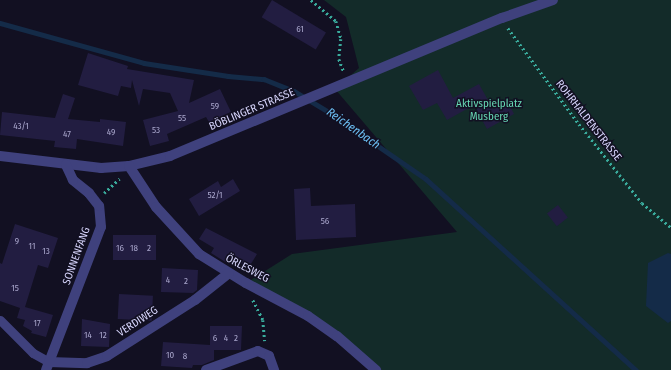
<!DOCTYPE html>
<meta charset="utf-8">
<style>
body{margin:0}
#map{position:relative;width:671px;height:370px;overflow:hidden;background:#121022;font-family:"Fira Sans Condensed",sans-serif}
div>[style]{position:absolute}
.green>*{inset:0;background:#132b29}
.water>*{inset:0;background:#142b48}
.stream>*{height:4.5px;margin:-2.25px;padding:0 2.25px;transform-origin:2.25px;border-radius:2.25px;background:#142b48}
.building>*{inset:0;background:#221d41;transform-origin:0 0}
.path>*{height:2.5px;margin-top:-1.25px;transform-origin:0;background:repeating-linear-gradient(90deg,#39ab9c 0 2px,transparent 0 5px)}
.lane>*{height:9px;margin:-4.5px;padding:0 4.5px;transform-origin:4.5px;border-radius:4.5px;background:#3f417d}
.street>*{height:10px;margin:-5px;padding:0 5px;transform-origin:5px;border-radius:5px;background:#3f417d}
span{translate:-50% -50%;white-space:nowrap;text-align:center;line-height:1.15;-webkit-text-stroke:3px #121022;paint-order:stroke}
.number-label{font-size:9px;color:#a9a6cc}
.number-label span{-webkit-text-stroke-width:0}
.park-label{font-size:11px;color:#66d5b2}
.street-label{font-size:11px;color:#d6d4fb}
.water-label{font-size:12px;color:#6bbdf2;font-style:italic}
</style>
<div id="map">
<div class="green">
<i style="clip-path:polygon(324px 0,671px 0,671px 370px,376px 370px,337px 336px,246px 283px,292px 254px,457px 232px,335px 89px,359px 68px,346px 17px)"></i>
</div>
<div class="water">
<i style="clip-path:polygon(668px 253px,671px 254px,671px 321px,668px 323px,646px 306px,648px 263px)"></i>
</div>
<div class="stream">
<i style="left:0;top:23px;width:149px;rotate:15.5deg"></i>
<i style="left:144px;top:63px;width:85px;rotate:8.8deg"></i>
<i style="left:228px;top:76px;width:36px;rotate:5deg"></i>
<i style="left:264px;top:79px;width:32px;rotate:22deg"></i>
<i style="left:294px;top:91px;width:41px;rotate:31deg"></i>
<i style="left:329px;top:112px;width:118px;rotate:34.6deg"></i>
<i style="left:426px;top:179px;width:284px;rotate:42.3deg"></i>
</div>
<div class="building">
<i style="left:272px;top:0;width:63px;height:20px;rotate:31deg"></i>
<i style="clip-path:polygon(88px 53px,128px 66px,127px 69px,194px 80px,189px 103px,220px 89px,231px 112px,209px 122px,206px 117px,167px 134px,169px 141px,150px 146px,143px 120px,178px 111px,170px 93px,143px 89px,139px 106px,132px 80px,131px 88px,121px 86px,118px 96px,78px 85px)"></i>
<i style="clip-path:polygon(438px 70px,453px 98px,479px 84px,493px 109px,508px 102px,514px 114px,487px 129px,474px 105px,447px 120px,437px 103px,423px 110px,409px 86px)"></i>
<i style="clip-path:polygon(63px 94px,75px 98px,68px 119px,100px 122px,100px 119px,126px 122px,123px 146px,77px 139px,76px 149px,54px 147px,55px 141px,0 135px,2px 112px,55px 118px)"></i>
<i style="clip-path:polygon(233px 179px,240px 191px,199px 216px,189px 199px,218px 181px,221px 187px)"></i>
<i style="clip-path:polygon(310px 188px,311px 206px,355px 204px,356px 237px,296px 240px,294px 189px)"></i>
<i style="left:558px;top:205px;width:16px;height:14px;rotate:52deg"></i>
<i style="clip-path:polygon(15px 224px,58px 238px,48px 268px,38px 265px,25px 307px,53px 315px,46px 337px,31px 333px,32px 331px,23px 326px,25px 320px,17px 318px,20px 308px,0 301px,0 263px,2px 264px)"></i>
<i style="clip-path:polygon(206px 228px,257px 254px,249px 267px,230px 258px,227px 263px,211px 253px,214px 248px,199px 239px)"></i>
<i style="left:113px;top:235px;width:43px;height:25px"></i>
<i style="clip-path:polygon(162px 268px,198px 270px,197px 290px,193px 293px,161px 292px)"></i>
<i style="left:119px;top:294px;width:34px;height:25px;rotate:3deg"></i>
<i style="clip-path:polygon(82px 319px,110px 324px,109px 347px,81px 346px)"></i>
<i style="clip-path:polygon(210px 326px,242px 326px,241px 350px,214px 350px,214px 360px,202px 365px,193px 365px,192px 368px,161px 366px,163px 342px,210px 345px)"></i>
</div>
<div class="path">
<i style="left:311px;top:0;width:33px;rotate:40deg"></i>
<i style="left:336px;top:21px;width:19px;rotate:74deg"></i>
<i style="left:341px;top:39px;width:20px;rotate:96deg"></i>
<i style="left:339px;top:59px;width:14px;rotate:69deg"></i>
<i style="left:508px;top:28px;width:119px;rotate:53.5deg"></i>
<i style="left:579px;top:124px;width:101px;rotate:51.4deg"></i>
<i style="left:642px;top:203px;width:38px;rotate:40deg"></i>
<i style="left:104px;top:193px;width:21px;rotate:-43deg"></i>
<i style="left:253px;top:300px;width:22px;rotate:63deg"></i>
<i style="left:263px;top:320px;width:21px;rotate:85deg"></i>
</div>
<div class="lane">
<i style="left:0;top:320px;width:47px;rotate:45deg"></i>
<i style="left:33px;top:353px;width:18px;rotate:29deg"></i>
</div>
<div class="street">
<i style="left:0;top:156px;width:102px;rotate:6.8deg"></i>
<i style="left:101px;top:168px;width:28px;rotate:-4deg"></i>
<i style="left:129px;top:166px;width:42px;rotate:-13.7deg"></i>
<i style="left:170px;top:156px;width:360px;rotate:-22.6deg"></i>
<i style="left:502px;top:18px;width:54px;rotate:-19.4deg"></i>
<i style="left:129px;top:166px;width:49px;rotate:56.6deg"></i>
<i style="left:156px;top:207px;width:64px;rotate:47.5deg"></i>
<i style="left:199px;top:254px;width:55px;rotate:31.7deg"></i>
<i style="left:246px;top:283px;width:70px;rotate:28deg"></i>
<i style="left:308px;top:316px;width:35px;rotate:35deg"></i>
<i style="left:337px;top:336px;width:52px;rotate:41.1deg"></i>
<i style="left:49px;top:362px;width:38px;rotate:2deg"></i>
<i style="left:87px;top:363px;width:21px;rotate:-19deg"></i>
<i style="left:107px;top:356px;width:104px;rotate:-32.5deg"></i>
<i style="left:195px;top:300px;width:43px;rotate:-38.5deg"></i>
<i style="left:46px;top:370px;width:153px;rotate:-69deg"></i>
<i style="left:101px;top:227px;width:21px;rotate:-95deg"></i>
<i style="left:99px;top:206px;width:16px;rotate:-128deg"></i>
<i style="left:89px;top:193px;width:21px;rotate:-141deg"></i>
<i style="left:73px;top:180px;width:17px;rotate:-115deg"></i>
<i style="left:206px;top:370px;width:55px;rotate:-20.1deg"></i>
<i style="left:258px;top:351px;width:12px;rotate:24deg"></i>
<i style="left:269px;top:356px;width:15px;rotate:70deg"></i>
</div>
<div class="number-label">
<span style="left:300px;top:29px">61</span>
<span style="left:215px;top:106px">59</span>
<span style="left:182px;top:118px">55</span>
<span style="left:21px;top:126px">43/1</span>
<span style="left:156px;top:130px">53</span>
<span style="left:111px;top:132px">49</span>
<span style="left:67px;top:134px">47</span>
<span style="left:215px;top:195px">52/1</span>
<span style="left:325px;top:221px">56</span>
<span style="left:17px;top:241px">9</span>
<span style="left:32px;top:246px">11</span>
<span style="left:120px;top:248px">16</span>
<span style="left:134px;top:248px">18</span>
<span style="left:149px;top:248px">2</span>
<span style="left:46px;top:251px">13</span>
<span style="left:168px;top:280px">4</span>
<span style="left:186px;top:281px">2</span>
<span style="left:15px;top:288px">15</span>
<span style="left:37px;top:323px">17</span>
<span style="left:88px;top:335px">14</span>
<span style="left:103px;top:335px">12</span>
<span style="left:215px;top:338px">6</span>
<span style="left:226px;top:338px">4</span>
<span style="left:236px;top:338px">2</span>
<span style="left:170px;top:355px">10</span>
<span style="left:185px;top:356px">8</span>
</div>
<div class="park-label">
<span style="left:489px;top:111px">Aktivspielplatz<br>Musberg</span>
</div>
<div class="street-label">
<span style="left:252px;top:110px;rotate:-23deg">BÖBLINGER STRASSE</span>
<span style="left:588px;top:121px;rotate:52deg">ROHRHALDENSTRASSE</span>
<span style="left:77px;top:256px;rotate:-70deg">SONNENFANG</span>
<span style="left:247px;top:269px;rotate:28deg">ÖRLESWEG</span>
<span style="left:138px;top:322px;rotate:-33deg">VERDIWEG</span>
</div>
<div class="water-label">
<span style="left:353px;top:129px;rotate:35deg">Reichenbach</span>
</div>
</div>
